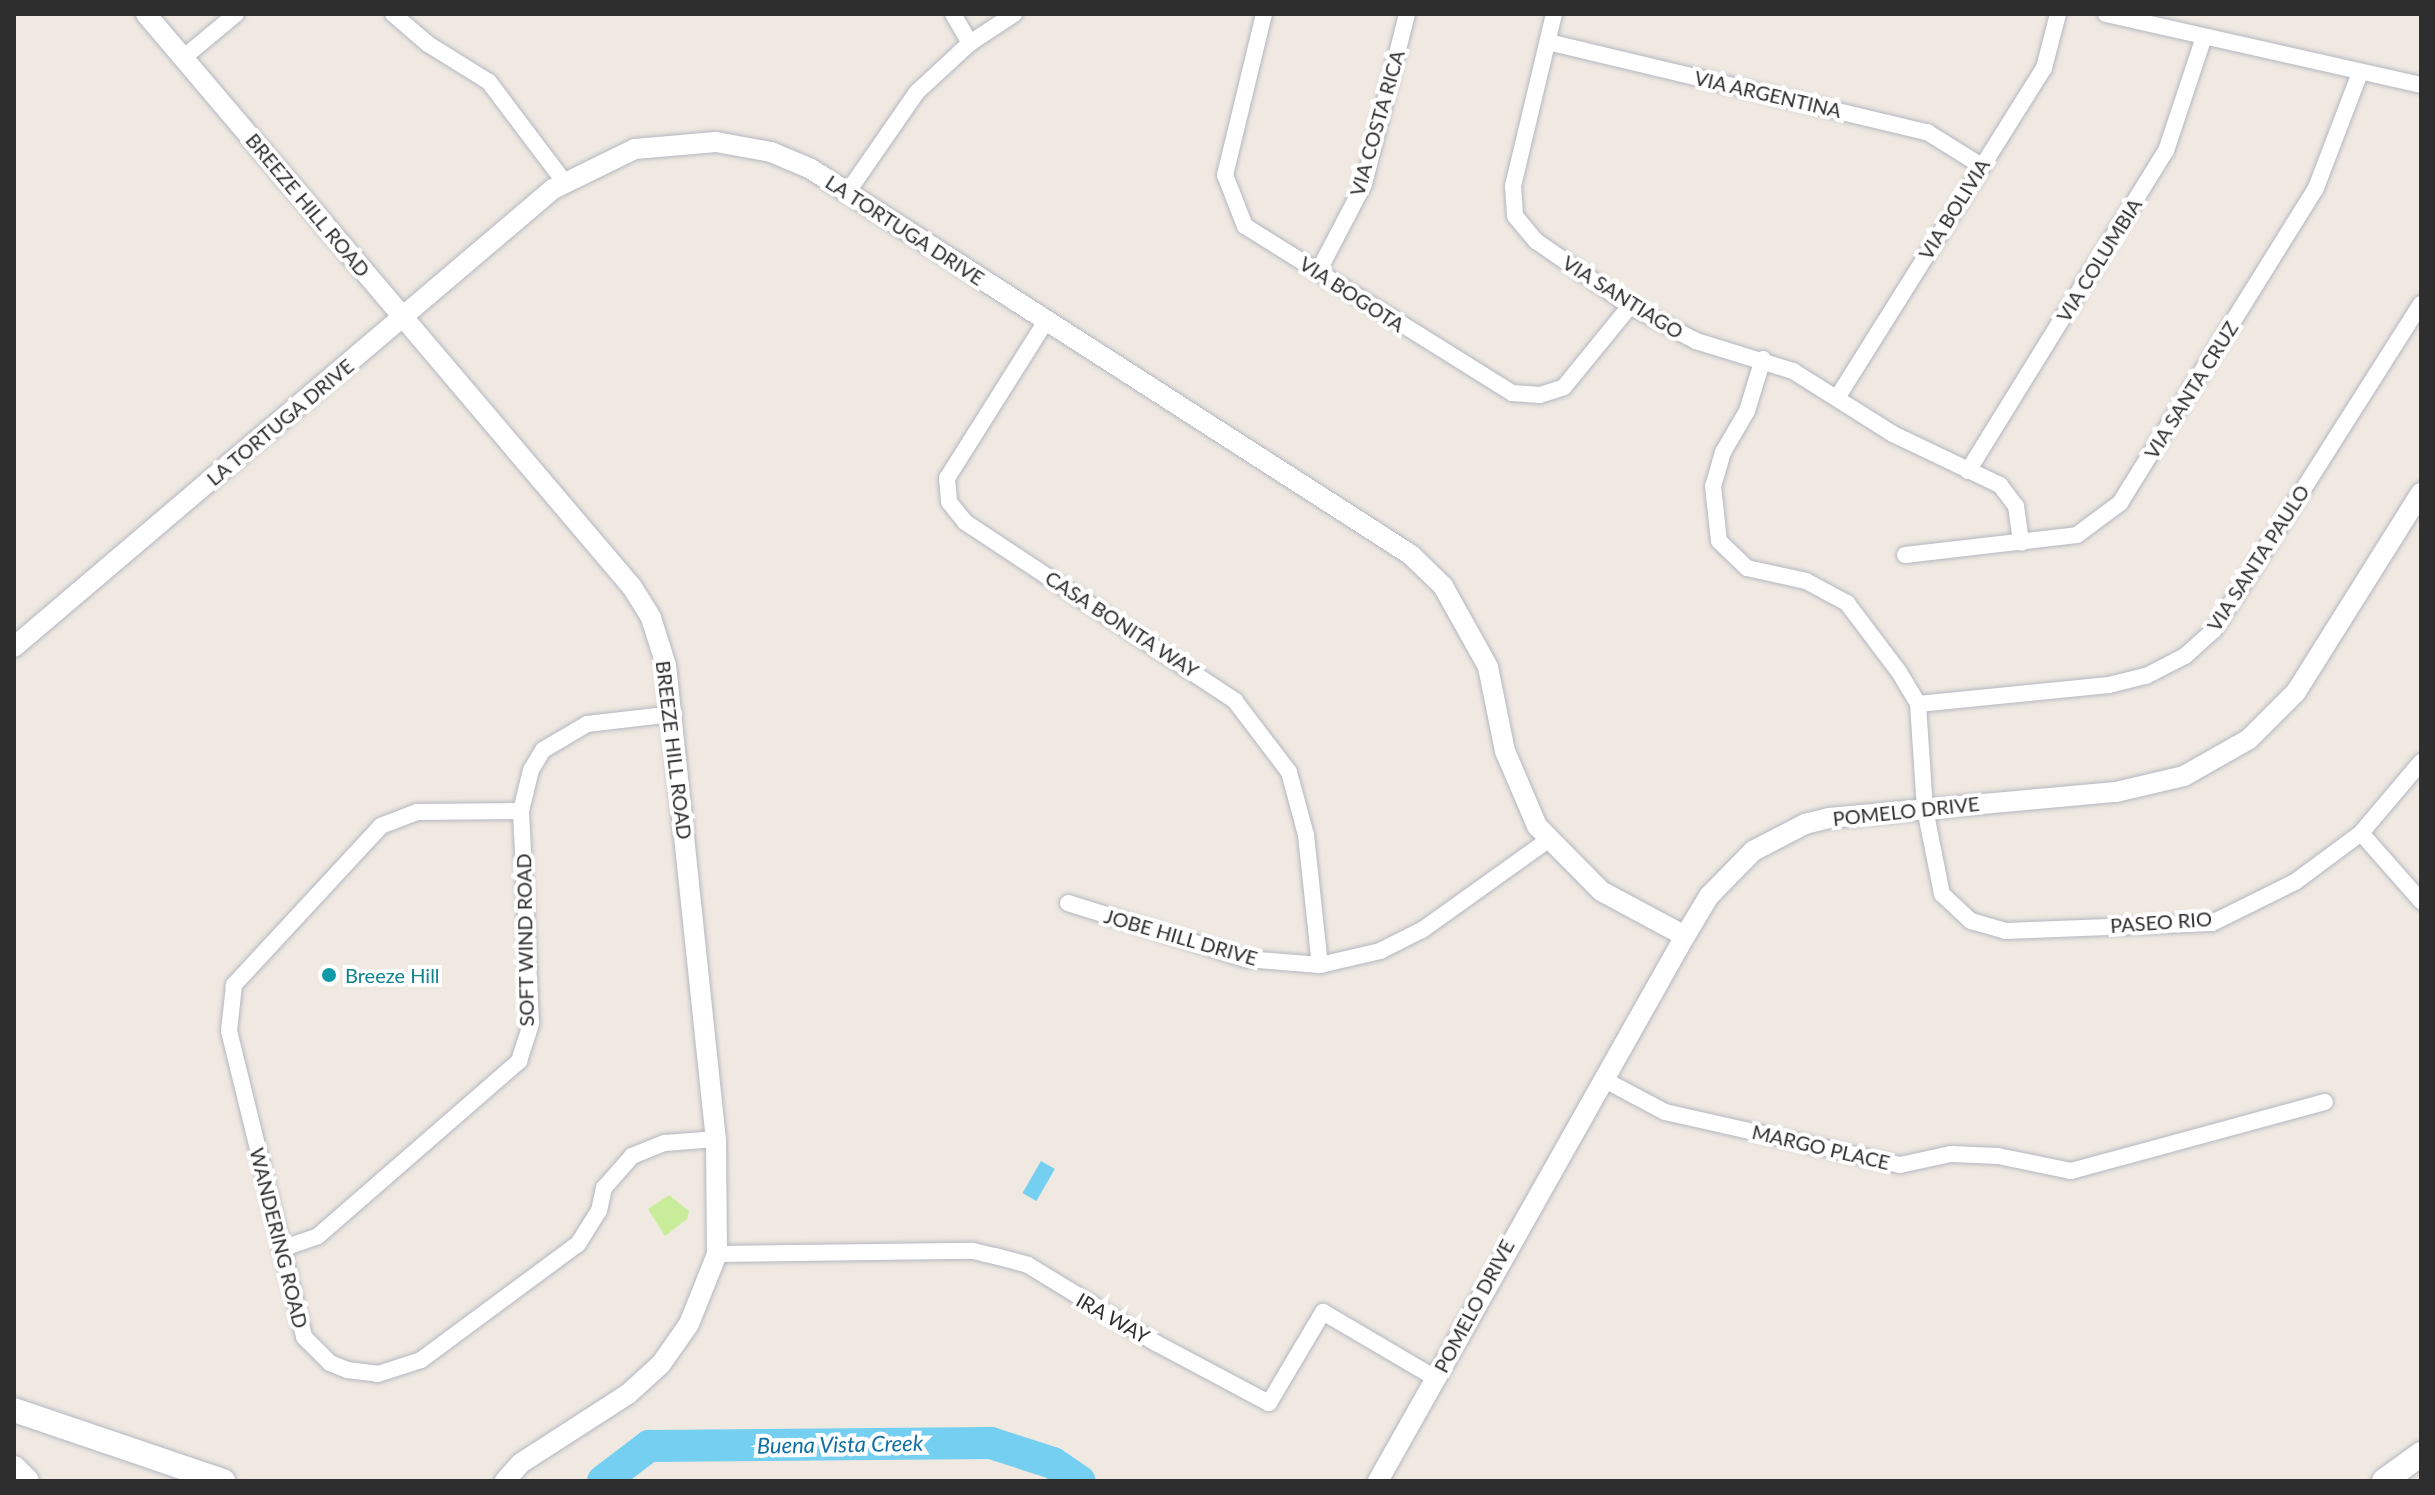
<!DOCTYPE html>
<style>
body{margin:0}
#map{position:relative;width:2435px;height:1495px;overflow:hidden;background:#efe9e1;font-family:Lato,sans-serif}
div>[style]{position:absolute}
.pitch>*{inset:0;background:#c9ec9a}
.water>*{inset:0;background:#75cff0;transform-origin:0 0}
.river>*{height:32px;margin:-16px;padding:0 16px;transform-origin:16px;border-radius:16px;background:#75cff0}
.roads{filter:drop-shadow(0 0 2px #b4b7c1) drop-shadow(0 0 2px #b4b7c1)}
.minor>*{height:16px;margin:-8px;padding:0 8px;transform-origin:8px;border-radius:8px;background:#fff}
.tertiary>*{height:20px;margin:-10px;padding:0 10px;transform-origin:10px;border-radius:10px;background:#fff}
.secondary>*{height:24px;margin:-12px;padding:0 12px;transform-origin:12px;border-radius:12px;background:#fff}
.dots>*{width:22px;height:22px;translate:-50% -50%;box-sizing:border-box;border:4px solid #fff;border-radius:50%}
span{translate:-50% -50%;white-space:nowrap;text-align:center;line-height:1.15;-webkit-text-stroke:8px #fff;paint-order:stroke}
.street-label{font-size:20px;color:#2e2e2e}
.culture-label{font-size:20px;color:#0d838f}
.left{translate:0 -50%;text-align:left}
.water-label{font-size:22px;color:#0d6fa3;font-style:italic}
.frame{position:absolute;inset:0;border:16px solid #2e2e2e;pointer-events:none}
</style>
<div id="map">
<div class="pitch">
<i style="clip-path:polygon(669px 1195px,689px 1211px,687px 1219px,665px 1236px,648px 1209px)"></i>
</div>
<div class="water">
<i style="left:1041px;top:1161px;width:16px;height:37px;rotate:30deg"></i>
</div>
<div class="river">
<i style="left:603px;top:1481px;width:58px;rotate:-37.3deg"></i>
<i style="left:649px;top:1446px;width:342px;rotate:-0.5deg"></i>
<i style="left:991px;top:1443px;width:65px;rotate:17.9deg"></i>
<i style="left:1053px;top:1463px;width:32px;rotate:34deg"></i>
</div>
<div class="roads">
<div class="minor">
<i style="left:393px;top:14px;width:46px;rotate:40.6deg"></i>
<i style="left:428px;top:44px;width:72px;rotate:31.9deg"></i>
<i style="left:489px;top:82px;width:126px;rotate:53deg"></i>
<i style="left:953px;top:14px;width:34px;rotate:60deg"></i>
<i style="left:1264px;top:14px;width:166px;rotate:103.6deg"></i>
<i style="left:1225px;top:175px;width:55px;rotate:68.6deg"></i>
<i style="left:1245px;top:226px;width:315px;rotate:32deg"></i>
<i style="left:1512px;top:393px;width:28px;rotate:4deg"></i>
<i style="left:1540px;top:395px;width:25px;rotate:-18deg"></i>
<i style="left:1564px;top:387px;width:104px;rotate:-50.8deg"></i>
<i style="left:1554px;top:14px;width:177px;rotate:103.4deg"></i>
<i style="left:1513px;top:186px;width:30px;rotate:86deg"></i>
<i style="left:1515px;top:216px;width:33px;rotate:50deg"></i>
<i style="left:1536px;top:241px;width:114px;rotate:34.7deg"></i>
<i style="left:1630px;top:306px;width:75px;rotate:27.9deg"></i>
<i style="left:1696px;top:341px;width:102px;rotate:17.2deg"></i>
<i style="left:1793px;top:371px;width:118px;rotate:32.2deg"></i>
<i style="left:1893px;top:434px;width:119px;rotate:25.5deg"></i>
<i style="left:2000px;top:485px;width:26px;rotate:53deg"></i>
<i style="left:2016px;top:506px;width:37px;rotate:82deg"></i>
<i style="left:2106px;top:14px;width:323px;rotate:12.7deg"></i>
<i style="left:1548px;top:42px;width:390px;rotate:13.4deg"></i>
<i style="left:1927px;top:132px;width:62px;rotate:31.9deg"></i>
<i style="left:183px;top:58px;width:69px;rotate:-39.7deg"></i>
<i style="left:847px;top:193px;width:123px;rotate:-55.3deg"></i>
<i style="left:917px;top:92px;width:72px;rotate:-42.8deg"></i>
<i style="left:970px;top:43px;width:53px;rotate:-33.4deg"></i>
<i style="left:1318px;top:272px;width:99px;rotate:-62.4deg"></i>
<i style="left:1364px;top:184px;width:175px;rotate:-75.8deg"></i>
<i style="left:1046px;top:321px;width:186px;rotate:122.2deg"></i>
<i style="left:947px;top:478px;width:24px;rotate:85deg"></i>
<i style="left:949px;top:502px;width:26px;rotate:51deg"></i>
<i style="left:965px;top:522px;width:324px;rotate:33.5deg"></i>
<i style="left:1235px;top:701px;width:89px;rotate:52.7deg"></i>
<i style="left:1289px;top:772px;width:65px;rotate:74.9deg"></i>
<i style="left:1306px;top:835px;width:131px;rotate:83.9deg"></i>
<i style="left:1763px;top:359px;width:54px;rotate:107.1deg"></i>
<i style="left:1747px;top:411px;width:48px;rotate:120.3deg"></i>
<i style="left:1723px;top:452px;width:35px;rotate:106deg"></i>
<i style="left:1713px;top:486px;width:55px;rotate:83.8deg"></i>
<i style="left:1719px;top:541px;width:39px;rotate:44deg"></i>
<i style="left:1747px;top:568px;width:60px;rotate:12.4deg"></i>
<i style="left:1806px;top:581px;width:47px;rotate:28.2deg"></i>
<i style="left:1847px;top:603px;width:86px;rotate:53deg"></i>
<i style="left:1899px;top:672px;width:37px;rotate:59deg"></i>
<i style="left:1918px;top:704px;width:105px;rotate:86.2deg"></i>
<i style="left:1925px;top:809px;width:87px;rotate:78.7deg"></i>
<i style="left:1942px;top:894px;width:40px;rotate:43deg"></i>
<i style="left:1971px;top:921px;width:35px;rotate:16deg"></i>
<i style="left:2005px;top:931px;width:207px;rotate:-2.2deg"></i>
<i style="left:2212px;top:923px;width:93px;rotate:-26.3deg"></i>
<i style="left:2295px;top:882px;width:82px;rotate:-36.6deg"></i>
<i style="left:2361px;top:833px;width:93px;rotate:-49.8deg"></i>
<i style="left:1837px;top:398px;width:390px;rotate:-57.9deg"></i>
<i style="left:2044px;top:68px;width:56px;rotate:-75.5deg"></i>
<i style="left:1968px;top:471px;width:376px;rotate:-58.3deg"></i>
<i style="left:2166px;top:151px;width:120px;rotate:-71.6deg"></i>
<i style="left:1905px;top:555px;width:173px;rotate:-6.6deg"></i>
<i style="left:2077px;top:535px;width:54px;rotate:-36.7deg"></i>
<i style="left:2120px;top:503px;width:371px;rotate:-58.1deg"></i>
<i style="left:2316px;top:188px;width:123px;rotate:-69.1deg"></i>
<i style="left:1918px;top:704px;width:192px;rotate:-5.7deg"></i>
<i style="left:2109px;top:685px;width:38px;rotate:-14deg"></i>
<i style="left:2146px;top:676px;width:44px;rotate:-27.1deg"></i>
<i style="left:2185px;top:656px;width:39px;rotate:-42deg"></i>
<i style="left:2214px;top:630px;width:386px;rotate:-57.6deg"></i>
<i style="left:521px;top:811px;width:104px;rotate:179.4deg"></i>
<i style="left:417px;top:812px;width:39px;rotate:159deg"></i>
<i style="left:381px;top:826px;width:217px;rotate:132.8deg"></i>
<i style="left:234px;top:985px;width:46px;rotate:96.2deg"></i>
<i style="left:229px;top:1031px;width:315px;rotate:76.2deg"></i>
<i style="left:304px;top:1337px;width:37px;rotate:45deg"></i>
<i style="left:330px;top:1363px;width:18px;rotate:22deg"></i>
<i style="left:347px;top:1370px;width:31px;rotate:7deg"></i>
<i style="left:378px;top:1374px;width:45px;rotate:-18deg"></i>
<i style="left:421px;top:1360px;width:195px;rotate:-36.5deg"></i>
<i style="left:578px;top:1244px;width:39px;rotate:-58deg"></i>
<i style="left:599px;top:1211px;width:24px;rotate:-78deg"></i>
<i style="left:604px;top:1188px;width:43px;rotate:-48.8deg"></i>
<i style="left:632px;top:1156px;width:35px;rotate:-22deg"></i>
<i style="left:665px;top:1143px;width:51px;rotate:-4.5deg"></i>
<i style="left:2361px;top:833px;width:91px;rotate:48.6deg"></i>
<i style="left:1068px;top:903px;width:187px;rotate:17.5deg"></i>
<i style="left:1246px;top:959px;width:74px;rotate:4.6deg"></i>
<i style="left:1320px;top:965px;width:62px;rotate:-13.1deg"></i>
<i style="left:1380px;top:951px;width:47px;rotate:-26.6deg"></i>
<i style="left:1422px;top:930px;width:155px;rotate:-35.5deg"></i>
<i style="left:1603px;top:1079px;width:70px;rotate:28deg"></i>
<i style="left:1665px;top:1112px;width:241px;rotate:12.7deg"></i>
<i style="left:1900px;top:1165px;width:52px;rotate:-12.2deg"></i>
<i style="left:1951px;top:1154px;width:47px;rotate:2.4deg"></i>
<i style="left:1998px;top:1156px;width:75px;rotate:11.6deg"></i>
<i style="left:2071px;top:1171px;width:263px;rotate:-15.2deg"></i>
<i style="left:281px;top:1249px;width:39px;rotate:-19deg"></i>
<i style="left:318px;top:1236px;width:267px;rotate:-41deg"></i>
<i style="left:519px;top:1061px;width:40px;rotate:-72deg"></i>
<i style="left:531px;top:1023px;width:212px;rotate:-92.7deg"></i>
<i style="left:521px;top:811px;width:42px;rotate:-76.3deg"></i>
<i style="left:531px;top:770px;width:23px;rotate:-59deg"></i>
<i style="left:543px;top:750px;width:51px;rotate:-30.6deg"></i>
<i style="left:587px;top:724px;width:88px;rotate:-6.6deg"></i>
<i style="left:717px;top:1254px;width:256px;rotate:-0.7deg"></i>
<i style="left:973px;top:1251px;width:23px;rotate:13deg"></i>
<i style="left:995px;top:1256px;width:34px;rotate:15deg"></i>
<i style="left:1028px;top:1265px;width:150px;rotate:31.4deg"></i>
<i style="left:1156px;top:1343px;width:128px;rotate:28deg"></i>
<i style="left:1269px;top:1403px;width:106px;rotate:-59.3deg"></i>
<i style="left:1323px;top:1312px;width:130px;rotate:30.5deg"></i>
</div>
<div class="tertiary">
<i style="left:146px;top:14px;width:751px;rotate:49.7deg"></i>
<i style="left:632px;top:587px;width:36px;rotate:58deg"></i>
<i style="left:651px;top:618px;width:49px;rotate:72.3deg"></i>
<i style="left:666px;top:665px;width:477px;rotate:84deg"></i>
<i style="left:716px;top:1139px;width:115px;rotate:89.5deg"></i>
<i style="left:717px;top:1254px;width:75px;rotate:111.8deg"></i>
<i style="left:689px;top:1324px;width:49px;rotate:125deg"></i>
<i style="left:661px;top:1364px;width:45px;rotate:137.7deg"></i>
<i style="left:628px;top:1394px;width:127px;rotate:147.2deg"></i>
<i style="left:521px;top:1463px;width:24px;rotate:132deg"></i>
<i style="left:14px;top:647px;width:707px;rotate:-40.36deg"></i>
<i style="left:553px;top:189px;width:91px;rotate:-26deg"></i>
<i style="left:635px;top:149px;width:81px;rotate:-4.9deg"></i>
<i style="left:716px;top:142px;width:56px;rotate:10.3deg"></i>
<i style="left:771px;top:152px;width:43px;rotate:23deg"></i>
<i style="left:811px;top:169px;width:713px;rotate:32.75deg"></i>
<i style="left:1411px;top:555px;width:45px;rotate:44.1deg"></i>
<i style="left:1443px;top:586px;width:93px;rotate:60.9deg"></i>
<i style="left:1488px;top:667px;width:86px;rotate:78.6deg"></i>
<i style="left:1505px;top:751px;width:82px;rotate:66.9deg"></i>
<i style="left:1537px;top:826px;width:91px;rotate:45.4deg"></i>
<i style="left:1601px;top:891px;width:95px;rotate:28.2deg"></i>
<i style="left:1378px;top:1481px;width:626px;rotate:-60.61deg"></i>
<i style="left:1685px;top:936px;width:47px;rotate:-59deg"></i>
<i style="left:1709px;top:896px;width:63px;rotate:-45.6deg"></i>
<i style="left:1753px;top:851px;width:59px;rotate:-27.4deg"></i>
<i style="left:1805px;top:824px;width:25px;rotate:-14deg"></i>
<i style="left:1829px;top:818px;width:288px;rotate:-5.2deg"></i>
<i style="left:2116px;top:792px;width:70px;rotate:-13.2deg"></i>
<i style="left:2184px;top:776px;width:75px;rotate:-29.6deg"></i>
<i style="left:2249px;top:739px;width:66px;rotate:-45deg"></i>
<i style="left:2296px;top:692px;width:235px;rotate:-57.9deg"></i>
</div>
<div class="secondary">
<i style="left:14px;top:1410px;width:221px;rotate:18.8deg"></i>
<i style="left:14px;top:1468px;width:18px;rotate:45deg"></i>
<i style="left:2384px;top:1481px;width:46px;rotate:-36.1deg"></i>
</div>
</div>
<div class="dots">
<i style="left:329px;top:975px;background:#0f9aa8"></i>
</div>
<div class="street-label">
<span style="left:1768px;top:94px;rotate:13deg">VIA ARGENTINA</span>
<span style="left:1377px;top:123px;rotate:-74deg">VIA COSTA RICA</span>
<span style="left:308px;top:205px;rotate:50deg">BREEZE HILL ROAD</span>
<span style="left:1954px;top:209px;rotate:-58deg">VIA BOLIVIA</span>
<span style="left:905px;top:230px;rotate:33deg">LA TORTUGA DRIVE</span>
<span style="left:2099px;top:260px;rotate:-58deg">VIA COLUMBIA</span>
<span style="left:1352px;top:294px;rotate:33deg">VIA BOGOTA</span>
<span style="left:1623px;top:297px;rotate:32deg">VIA SANTIAGO</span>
<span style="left:2191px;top:390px;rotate:-58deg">VIA SANTA CRUZ</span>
<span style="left:280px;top:422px;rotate:-40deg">LA TORTUGA DRIVE</span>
<span style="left:2258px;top:558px;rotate:-57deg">VIA SANTA PAULO</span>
<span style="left:1122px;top:624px;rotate:33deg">CASA BONITA WAY</span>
<span style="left:674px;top:750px;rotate:83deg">BREEZE HILL ROAD</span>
<span style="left:1906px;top:811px;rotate:-6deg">POMELO DRIVE</span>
<span style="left:2161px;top:922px;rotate:-4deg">PASEO RIO</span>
<span style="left:1181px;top:937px;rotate:16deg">JOBE HILL DRIVE</span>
<span style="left:525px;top:940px;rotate:-91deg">SOFT WIND ROAD</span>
<span style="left:1821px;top:1147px;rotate:13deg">MARGO PLACE</span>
<span style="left:279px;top:1238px;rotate:76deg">WANDERING ROAD</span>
<span style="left:1474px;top:1306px;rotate:-62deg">POMELO DRIVE</span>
<span style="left:1113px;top:1318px;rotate:30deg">IRA WAY</span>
</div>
<div class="culture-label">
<span class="left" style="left:345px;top:975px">Breeze Hill</span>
</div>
<div class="water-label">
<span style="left:840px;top:1444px;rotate:-1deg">Buena Vista Creek</span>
</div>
<div class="frame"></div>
</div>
